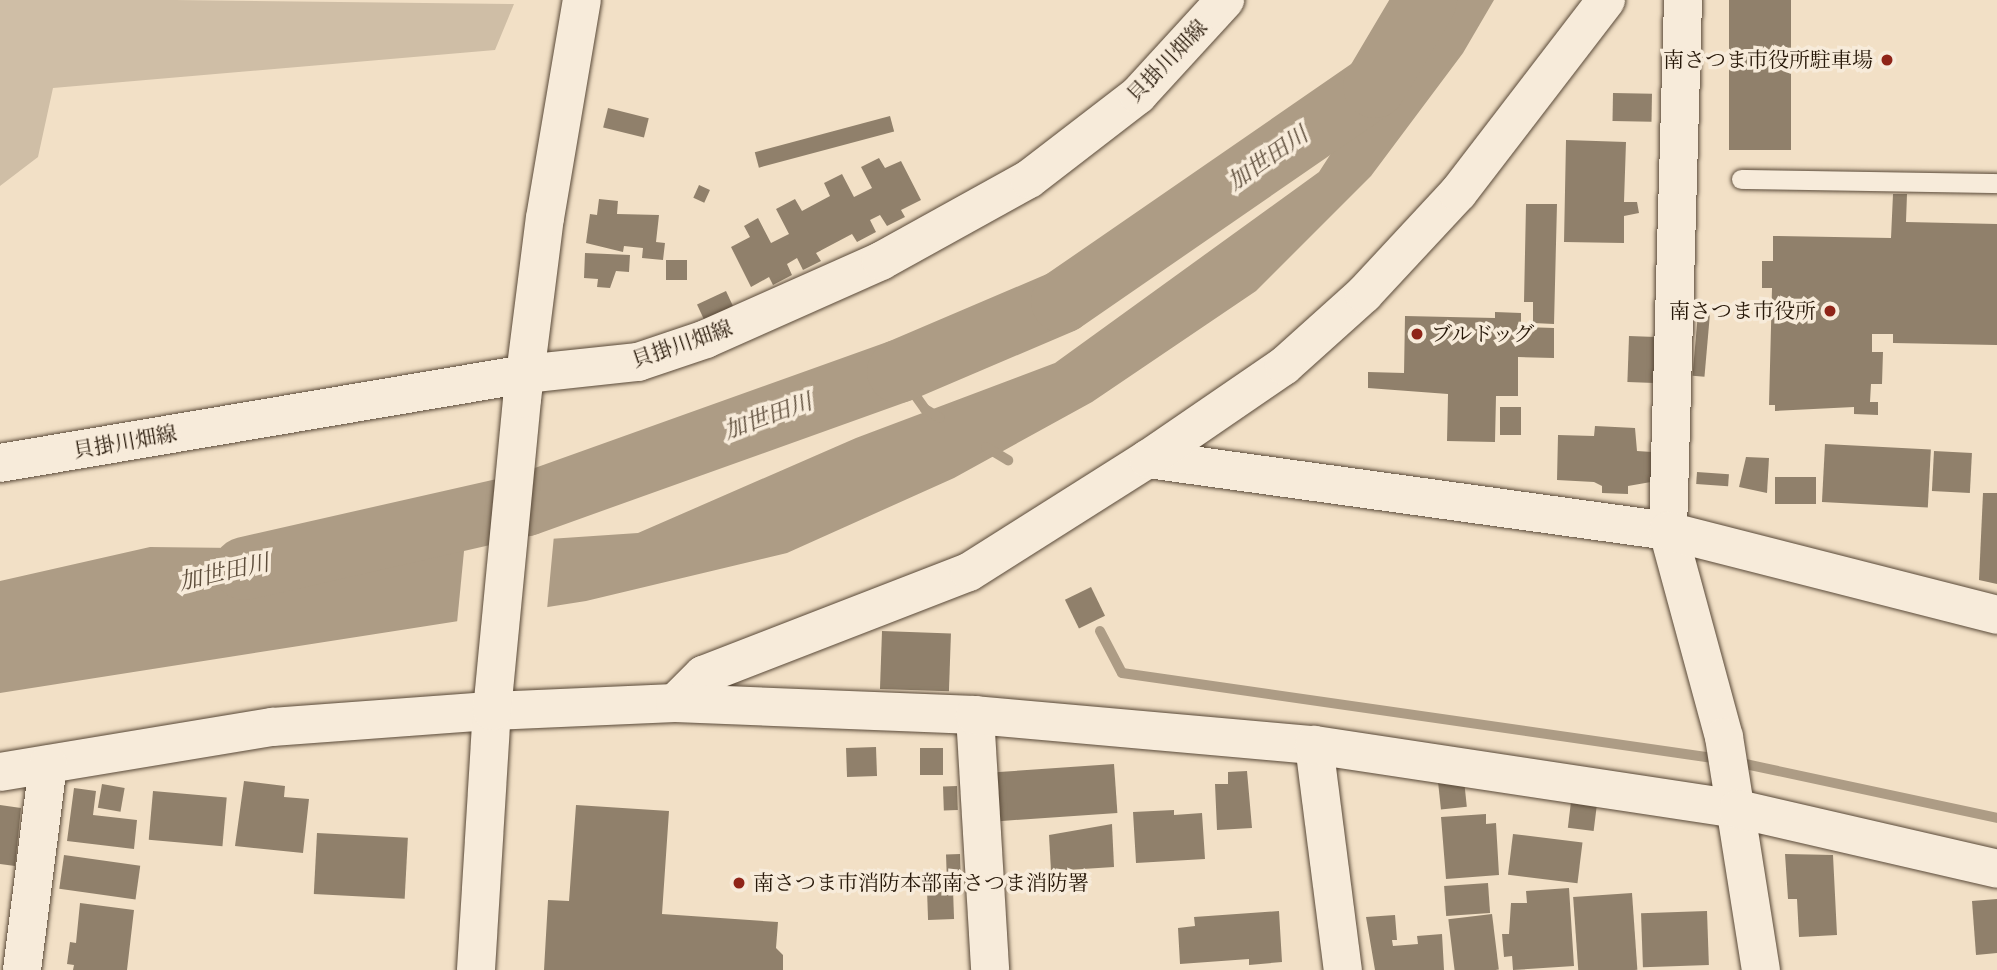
<!DOCTYPE html>
<meta charset="utf-8">
<style>
body{margin:0}
#map{position:relative;width:1997px;height:970px;overflow:hidden;background:#f2e0c6;font-family:Alegreya,"Noto Serif JP",serif}
div>[style]{position:absolute}
.green>*{inset:0;background:#cfbea6}
.water>*{inset:0;background:#ad9c85}
.pier>*{inset:0;background:#f2e0c6}
.stream>*{height:10px;margin:-5px;padding:0 5px;transform-origin:5px;border-radius:5px;background:#ad9c85}
.river>*{height:63px;margin:-31.5px;padding:0 31.5px;transform-origin:31.5px;border-radius:31.5px;background:#ad9c85}
.building>*{inset:0;background:#90806b;transform-origin:0 0}
.roads{filter:drop-shadow(0 0 2px #594938) drop-shadow(0 0 2px #594938)}
.service>*{height:19px;margin:-9.5px;padding:0 9.5px;transform-origin:9.5px;border-radius:9.5px;background:#f7ebda}
.minor>*{height:38px;margin:-19px;padding:0 19px;transform-origin:19px;border-radius:19px;background:#f7ebda}
.tertiary>*{height:38px;margin:-19px;padding:0 19px;transform-origin:19px;border-radius:19px;background:#f7ebda}
.dots>*{width:19px;height:19px;translate:-50% -50%;box-sizing:border-box;border:4px solid #f7ebda;border-radius:50%}
span{translate:-50% -50%;white-space:nowrap;text-align:center;line-height:1.15;-webkit-text-stroke:7px #f7ebda;paint-order:stroke}
.poi-label{font-size:21px;color:#261708}
.right{translate:-100% -50%;text-align:right}
.left{translate:0 -50%;text-align:left}
.street-label{font-size:21px;color:#261708}
.water-label{font-size:23px;color:#5c4c3a;font-style:italic}
</style>
<div id="map">
<div class="green">
<i style="clip-path:polygon(0 0,175px 0,514px 4px,495px 50px,53px 88px,38px 157px,0 186px)"></i>
</div>
<div class="water">
<i style="clip-path:polygon(1430px 0,1494px 0,1463px 53px,1371px 176px,1256px 291px,1092px 402px,954px 478px,787px 553px,586px 601px,0 693px,0 581px,150px 547px,387px 550px,638px 533px,856px 438px,1055px 363px,1319px 172px)"></i>
</div>
<div class="pier">
<i style="clip-path:polygon(554px 535px,547px 610px,457px 623px,465px 541px)"></i>
</div>
<div class="stream">
<i style="left:898px;top:371px;width:47px;rotate:54.6deg"></i>
<i style="left:925px;top:409px;width:17px;rotate:31deg"></i>
<i style="left:986px;top:447px;width:26px;rotate:31deg"></i>
<i style="left:1100px;top:631px;width:47px;rotate:62.4deg"></i>
<i style="left:1122px;top:673px;width:604px;rotate:8.18deg"></i>
<i style="left:1736px;top:762px;width:267px;rotate:12.1deg"></i>
</div>
<div class="river">
<i style="left:244px;top:568px;width:289px;rotate:-12.8deg"></i>
<i style="left:526px;top:504px;width:395px;rotate:-19.7deg"></i>
<i style="left:898px;top:371px;width:178px;rotate:-23.1deg"></i>
<i style="left:1062px;top:301px;width:379px;rotate:-34.6deg"></i>
<i style="left:1374px;top:86px;width:100px;rotate:-59.3deg"></i>
</div>
<div class="building">
<i style="left:1729px;top:0;width:62px;height:150px"></i>
<i style="left:1613px;top:93px;width:39px;height:28px;rotate:1deg"></i>
<i style="left:608px;top:108px;width:42px;height:20px;rotate:14deg"></i>
<i style="left:890px;top:116px;width:16px;height:140px;rotate:75deg"></i>
<i style="clip-path:polygon(1566px 140px,1626px 142px,1624px 202px,1637px 202px,1639px 213px,1624px 216px,1624px 243px,1564px 242px)"></i>
<i style="clip-path:polygon(879px 158px,885px 168px,901px 161px,921px 200px,901px 210px,905px 217px,887px 226px,880px 215px,870px 220px,876px 232px,857px 242px,852px 234px,816px 253px,821px 261px,803px 270px,797px 258px,787px 264px,792px 275px,773px 285px,769px 277px,751px 287px,731px 247px,750px 237px,744px 226px,758px 218px,771px 243px,789px 234px,776px 209px,795px 199px,802px 211px,830px 196px,824px 183px,842px 174px,854px 197px,872px 188px,861px 167px)"></i>
<i style="left:699px;top:185px;width:12px;height:14px;rotate:24deg"></i>
<i style="clip-path:polygon(1893px 194px,1907px 194px,1906px 222px,1997px 224px,1997px 345px,1893px 343px,1893px 334px,1872px 334px,1872px 352px,1883px 352px,1882px 384px,1871px 384px,1870px 402px,1878px 402px,1878px 415px,1854px 414px,1854px 407px,1775px 411px,1775px 405px,1769px 405px,1772px 288px,1762px 288px,1762px 261px,1773px 261px,1773px 236px,1891px 238px)"></i>
<i style="clip-path:polygon(599px 199px,618px 201px,617px 214px,659px 215px,656px 242px,665px 243px,663px 260px,642px 258px,643px 248px,624px 246px,623px 252px,586px 243px,590px 214px,597px 215px)"></i>
<i style="clip-path:polygon(1526px 204px,1557px 204px,1554px 324px,1533px 323px,1533px 302px,1524px 302px)"></i>
<i style="clip-path:polygon(585px 253px,630px 255px,629px 272px,616px 271px,610px 288px,597px 287px,598px 279px,584px 278px)"></i>
<i style="left:666px;top:260px;width:21px;height:20px"></i>
<i style="left:726px;top:291px;width:19px;height:32px;rotate:65deg"></i>
<i style="clip-path:polygon(1495px 312px,1521px 313px,1521px 327px,1554px 328px,1554px 358px,1518px 357px,1518px 396px,1496px 396px,1495px 442px,1447px 441px,1448px 394px,1368px 388px,1368px 372px,1404px 373px,1405px 316px,1495px 318px)"></i>
<i style="left:1698px;top:313px;width:12px;height:63px;rotate:5deg"></i>
<i style="left:1629px;top:336px;width:27px;height:46px;rotate:2deg"></i>
<i style="left:1500px;top:407px;width:21px;height:28px"></i>
<i style="clip-path:polygon(1595px 426px,1635px 428px,1637px 451px,1652px 452px,1651px 482px,1628px 486px,1628px 494px,1602px 493px,1602px 486px,1594px 482px,1557px 480px,1558px 435px,1594px 436px)"></i>
<i style="left:1825px;top:444px;width:106px;height:58px;rotate:3deg"></i>
<i style="left:1934px;top:451px;width:38px;height:40px;rotate:3deg"></i>
<i style="clip-path:polygon(1746px 457px,1769px 458px,1767px 493px,1739px 487px)"></i>
<i style="left:1697px;top:472px;width:32px;height:12px;rotate:4deg"></i>
<i style="left:1775px;top:477px;width:41px;height:27px"></i>
<i style="clip-path:polygon(1983px 493px,1997px 493px,1997px 584px,1979px 580px)"></i>
<i style="left:1091px;top:587px;width:32px;height:29px;rotate:64deg"></i>
<i style="left:882px;top:631px;width:69px;height:58px;rotate:2deg"></i>
<i style="left:876px;top:747px;width:29px;height:30px;rotate:88deg"></i>
<i style="left:943px;top:748px;width:27px;height:23px;rotate:90deg"></i>
<i style="left:1114px;top:764px;width:49px;height:119px;rotate:86deg"></i>
<i style="clip-path:polygon(1247px 771px,1252px 828px,1217px 830px,1215px 784px,1228px 784px,1228px 772px)"></i>
<i style="left:1464px;top:780px;width:27px;height:26px;rotate:84deg"></i>
<i style="clip-path:polygon(244px 781px,285px 786px,284px 797px,309px 799px,303px 853px,235px 846px)"></i>
<i style="left:102px;top:784px;width:23px;height:24px;rotate:10deg"></i>
<i style="left:957px;top:786px;width:24px;height:14px;rotate:88deg"></i>
<i style="clip-path:polygon(74px 788px,96px 791px,93px 815px,137px 820px,134px 849px,67px 841px)"></i>
<i style="left:153px;top:791px;width:74px;height:49px;rotate:5deg"></i>
<i style="left:1571px;top:802px;width:26px;height:26px;rotate:7deg"></i>
<i style="clip-path:polygon(0 805px,21px 808px,15px 866px,0 864px)"></i>
<i style="clip-path:polygon(576px 805px,669px 811px,662px 914px,778px 922px,776px 948px,783px 955px,783px 970px,544px 970px,548px 900px,569px 901px)"></i>
<i style="clip-path:polygon(1174px 810px,1174px 815px,1202px 813px,1205px 859px,1136px 863px,1133px 812px)"></i>
<i style="clip-path:polygon(1486px 814px,1486px 824px,1496px 823px,1499px 875px,1446px 879px,1441px 817px)"></i>
<i style="clip-path:polygon(1112px 824px,1114px 867px,1051px 871px,1049px 835px)"></i>
<i style="left:317px;top:833px;width:91px;height:61px;rotate:3deg"></i>
<i style="left:1513px;top:834px;width:70px;height:41px;rotate:7deg"></i>
<i style="left:960px;top:854px;width:25px;height:14px;rotate:88deg"></i>
<i style="clip-path:polygon(1785px 854px,1833px 855px,1837px 935px,1799px 937px,1797px 899px,1788px 899px)"></i>
<i style="left:64px;top:855px;width:77px;height:34px;rotate:8deg"></i>
<i style="left:1488px;top:883px;width:30px;height:44px;rotate:86deg"></i>
<i style="clip-path:polygon(1569px 888px,1574px 966px,1513px 970px,1512px 956px,1504px 957px,1502px 934px,1509px 934px,1511px 903px,1527px 903px,1526px 891px)"></i>
<i style="left:953px;top:889px;width:30px;height:26px;rotate:88deg"></i>
<i style="left:1632px;top:893px;width:77px;height:59px;rotate:86deg"></i>
<i style="clip-path:polygon(1997px 899px,1997px 953px,1976px 955px,1972px 901px)"></i>
<i style="clip-path:polygon(80px 903px,134px 910px,127px 970px,73px 970px,74px 965px,67px 964px,70px 942px,76px 943px)"></i>
<i style="clip-path:polygon(1279px 911px,1282px 962px,1249px 965px,1249px 959px,1180px 964px,1178px 928px,1195px 926px,1194px 917px)"></i>
<i style="left:1707px;top:911px;width:54px;height:66px;rotate:88deg"></i>
<i style="left:1492px;top:914px;width:56px;height:44px;rotate:83deg"></i>
<i style="clip-path:polygon(1395px 915px,1397px 940px,1392px 940px,1393px 946px,1418px 944px,1417px 936px,1442px 934px,1444px 970px,1375px 970px,1366px 917px)"></i>
</div>
<div class="roads">
<div class="service">
<i style="left:1741px;top:179px;width:256px;rotate:0.9deg"></i>
</div>
<div class="minor">
<i style="left:1683px;top:0;width:531px;rotate:91.62deg"></i>
<i style="left:1668px;top:531px;width:213px;rotate:74.8deg"></i>
<i style="left:1724px;top:737px;width:236px;rotate:81deg"></i>
<i style="left:525px;top:374px;width:114px;rotate:-6.1deg"></i>
<i style="left:638px;top:362px;width:72px;rotate:-18.7deg"></i>
<i style="left:706px;top:339px;width:192px;rotate:-24deg"></i>
<i style="left:881px;top:261px;width:169px;rotate:-29deg"></i>
<i style="left:1029px;top:179px;width:138px;rotate:-37.6deg"></i>
<i style="left:1138px;top:95px;width:129px;rotate:-47.5deg"></i>
<i style="left:1148px;top:459px;width:525px;rotate:7.88deg"></i>
<i style="left:1668px;top:531px;width:340px;rotate:14.3deg"></i>
<i style="left:675px;top:703px;width:40px;rotate:-45deg"></i>
<i style="left:703px;top:675px;width:285px;rotate:-21.2deg"></i>
<i style="left:969px;top:572px;width:212px;rotate:-32.3deg"></i>
<i style="left:1148px;top:459px;width:165px;rotate:-34.4deg"></i>
<i style="left:1284px;top:366px;width:108px;rotate:-42deg"></i>
<i style="left:1364px;top:294px;width:138px;rotate:-47.1deg"></i>
<i style="left:1458px;top:193px;width:243px;rotate:-52.5deg"></i>
<i style="left:975px;top:715px;width:255px;rotate:86.6deg"></i>
<i style="left:1314px;top:745px;width:227px;rotate:82.7deg"></i>
<i style="left:0;top:772px;width:276px;rotate:-9.4deg"></i>
<i style="left:272px;top:727px;width:221px;rotate:-4.2deg"></i>
<i style="left:492px;top:711px;width:183px;rotate:-2.5deg"></i>
<i style="left:675px;top:703px;width:300px;rotate:2.3deg"></i>
<i style="left:975px;top:715px;width:340px;rotate:5.1deg"></i>
<i style="left:1314px;top:745px;width:429px;rotate:8.6deg"></i>
<i style="left:1738px;top:809px;width:266px;rotate:13deg"></i>
<i style="left:22px;top:970px;width:207px;rotate:-82.8deg"></i>
</div>
<div class="tertiary">
<i style="left:0;top:463px;width:532px;rotate:-9.62deg"></i>
<i style="left:476px;top:970px;width:259px;rotate:-86.5deg"></i>
<i style="left:492px;top:711px;width:313px;rotate:-84.5deg"></i>
<i style="left:522px;top:399px;width:182px;rotate:-82.8deg"></i>
<i style="left:545px;top:218px;width:221px;rotate:-80.4deg"></i>
</div>
</div>
<div class="dots">
<i style="left:1887px;top:60px;background:#8f2418"></i>
<i style="left:1830px;top:311px;background:#8f2418"></i>
<i style="left:1417px;top:334px;background:#8f2418"></i>
<i style="left:739px;top:883px;background:#8f2418"></i>
</div>
<div class="poi-label">
<span class="right" style="left:1873px;top:60px">南さつま市役所駐車場</span>
<span class="right" style="left:1816px;top:311px">南さつま市役所</span>
<span class="left" style="left:1431px;top:334px">ブルドッグ</span>
<span class="left" style="left:753px;top:883px">南さつま市消防本部南さつま消防署</span>
</div>
<div class="street-label">
<span style="left:1167px;top:61px;rotate:-46deg">貝掛川畑線</span>
<span style="left:682px;top:344px;rotate:-19deg">貝掛川畑線</span>
<span style="left:125px;top:442px;rotate:-10deg">貝掛川畑線</span>
</div>
<div class="water-label">
<span style="left:1268px;top:159px;rotate:-35deg">加世田川</span>
<span style="left:768px;top:417px;rotate:-20deg">加世田川</span>
<span style="left:224px;top:573px;rotate:-13deg">加世田川</span>
</div>
</div>
